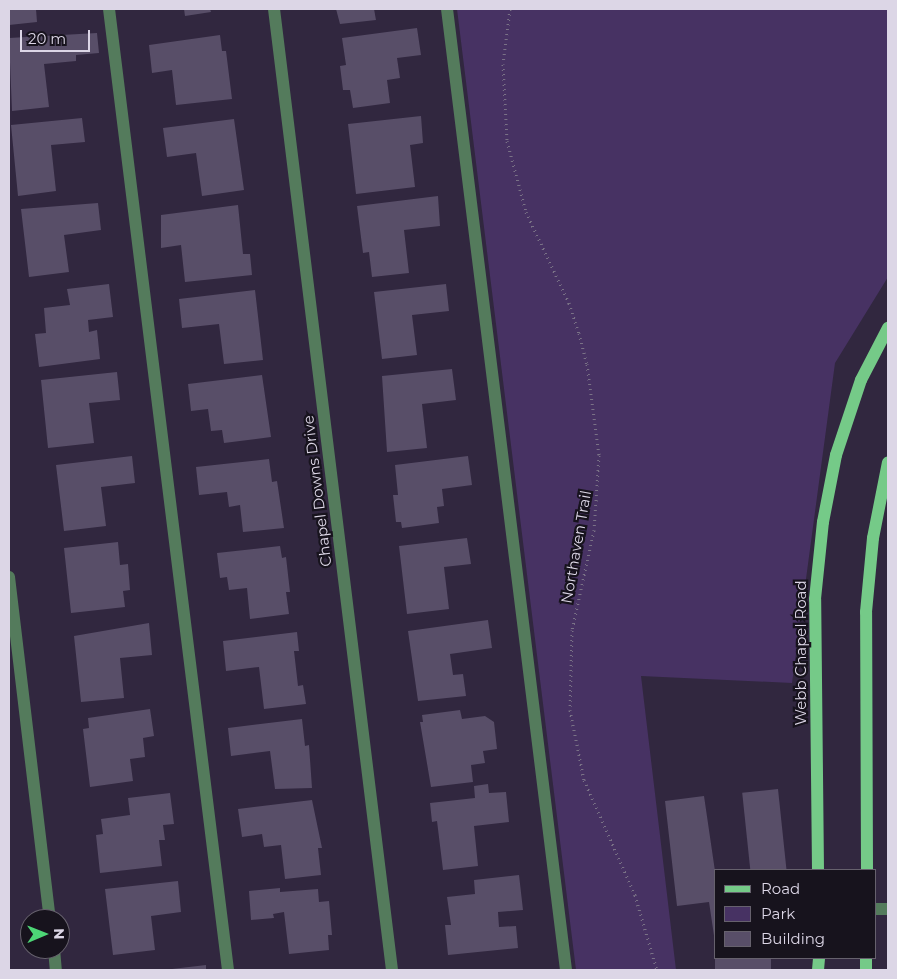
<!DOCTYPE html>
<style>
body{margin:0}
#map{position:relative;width:897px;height:979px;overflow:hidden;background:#31273f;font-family:Montserrat,sans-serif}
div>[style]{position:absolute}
.green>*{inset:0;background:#473263}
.building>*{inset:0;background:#584e68;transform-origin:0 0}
.path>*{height:3px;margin-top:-1.5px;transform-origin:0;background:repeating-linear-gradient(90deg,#7a7286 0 1px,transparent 0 5px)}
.minor>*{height:12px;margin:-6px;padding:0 6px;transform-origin:6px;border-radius:6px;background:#547b5c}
.major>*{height:12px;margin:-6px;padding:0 6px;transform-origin:6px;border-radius:6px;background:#75ca88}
span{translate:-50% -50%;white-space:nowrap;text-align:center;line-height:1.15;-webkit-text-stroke:4.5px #17131d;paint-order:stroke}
.street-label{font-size:15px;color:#dcd6e6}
.frame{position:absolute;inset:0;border:10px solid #dcd6e6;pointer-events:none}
.legend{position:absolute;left:714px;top:869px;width:162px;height:90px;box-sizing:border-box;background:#17131d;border:1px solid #66616d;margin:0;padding:6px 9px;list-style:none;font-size:15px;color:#dcd6e6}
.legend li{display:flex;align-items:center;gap:10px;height:25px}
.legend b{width:25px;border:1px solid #66616d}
.north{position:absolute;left:20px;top:909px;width:50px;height:50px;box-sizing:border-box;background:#17131d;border:1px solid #66616d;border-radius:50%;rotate:89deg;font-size:14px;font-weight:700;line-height:20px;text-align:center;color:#dcd6e6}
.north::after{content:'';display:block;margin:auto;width:18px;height:22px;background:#4dd676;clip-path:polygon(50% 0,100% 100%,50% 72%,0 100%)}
.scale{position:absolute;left:20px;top:30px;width:70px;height:22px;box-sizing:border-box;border:2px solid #dcd6e6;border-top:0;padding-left:6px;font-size:15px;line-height:18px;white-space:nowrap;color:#dcd6e6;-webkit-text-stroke:4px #17131d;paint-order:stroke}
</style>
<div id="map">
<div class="green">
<i style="clip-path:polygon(457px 9px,888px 9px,888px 277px,835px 363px,792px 683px,641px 676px,676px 970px,576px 970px)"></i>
</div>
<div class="building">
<i style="clip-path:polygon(9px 9px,36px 9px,37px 22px,9px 25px)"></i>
<i style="clip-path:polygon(184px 9px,210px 9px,211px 12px,185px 16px)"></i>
<i style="clip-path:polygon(336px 9px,374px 9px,376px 20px,340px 24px)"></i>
<i style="clip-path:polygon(417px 28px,421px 55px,397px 58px,400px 78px,387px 80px,390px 103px,353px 108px,350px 90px,343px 90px,340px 66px,346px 65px,342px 38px)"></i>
<i style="clip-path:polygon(97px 33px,99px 53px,76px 55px,76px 61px,44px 64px,49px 107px,12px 111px,9px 38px)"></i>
<i style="clip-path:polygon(220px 35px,222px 51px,226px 51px,232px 99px,176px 105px,172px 70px,152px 73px,149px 45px)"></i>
<i style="clip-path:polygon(421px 116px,423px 143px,410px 145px,415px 187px,356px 194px,348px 124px)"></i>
<i style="clip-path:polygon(82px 118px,85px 142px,51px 145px,56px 191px,18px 196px,11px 125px)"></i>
<i style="clip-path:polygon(234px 119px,244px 190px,202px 196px,196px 153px,167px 157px,163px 128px)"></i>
<i style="clip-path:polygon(438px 196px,440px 226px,404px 230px,409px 273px,372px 277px,369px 252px,363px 253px,357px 206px)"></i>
<i style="clip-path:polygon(98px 203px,101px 230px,64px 235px,69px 272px,29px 277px,21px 209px)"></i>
<i style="clip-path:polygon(238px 205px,243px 254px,250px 254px,252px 275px,185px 282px,181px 245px,161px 248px,161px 215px)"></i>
<i style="clip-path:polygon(109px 284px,113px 317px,88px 320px,89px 332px,97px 330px,100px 359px,39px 367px,35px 334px,46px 333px,44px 308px,70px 305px,67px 289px)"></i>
<i style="clip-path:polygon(446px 284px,449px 311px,412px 315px,417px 355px,382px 359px,374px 292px)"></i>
<i style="clip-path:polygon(255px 290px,263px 360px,224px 364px,219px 324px,182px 328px,179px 299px)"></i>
<i style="clip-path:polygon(452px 369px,456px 400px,422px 404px,427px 448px,387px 452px,382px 376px)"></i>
<i style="clip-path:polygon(117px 372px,120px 400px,89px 403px,94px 443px,48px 448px,41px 380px)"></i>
<i style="clip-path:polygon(262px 375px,271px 437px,224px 443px,222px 430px,211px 431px,208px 409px,191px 411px,188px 384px)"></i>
<i style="clip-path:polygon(132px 456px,135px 483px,101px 487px,106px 526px,64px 531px,56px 465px)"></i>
<i style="clip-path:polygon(468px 456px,472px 485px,442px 489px,444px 506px,437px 507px,439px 523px,402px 528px,401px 522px,396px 522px,393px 495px,398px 495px,395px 465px)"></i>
<i style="clip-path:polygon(269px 459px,272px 482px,277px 481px,284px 528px,243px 532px,240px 505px,229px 507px,227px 492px,199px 495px,196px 467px)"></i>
<i style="clip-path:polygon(467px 538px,471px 564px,444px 567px,449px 609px,407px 614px,399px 546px)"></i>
<i style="clip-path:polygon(118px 542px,120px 565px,128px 564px,130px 590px,123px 591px,125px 607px,71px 613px,64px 548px)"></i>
<i style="clip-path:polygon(280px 546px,282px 558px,286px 557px,290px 592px,286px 592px,289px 614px,250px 619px,247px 588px,229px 590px,227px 577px,220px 578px,217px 553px)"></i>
<i style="clip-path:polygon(488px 620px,492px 648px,450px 654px,453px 675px,463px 674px,466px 696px,418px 701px,408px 631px)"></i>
<i style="clip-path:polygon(149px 623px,152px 655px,120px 658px,124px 698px,81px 702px,74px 636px)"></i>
<i style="clip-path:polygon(297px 632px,299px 651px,294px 651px,298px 686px,303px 685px,306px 704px,264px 709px,259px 667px,226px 671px,223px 641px)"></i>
<i style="clip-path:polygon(150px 709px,154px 736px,143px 738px,145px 757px,130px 759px,133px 781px,90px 787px,83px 729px,89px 728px,88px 718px)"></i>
<i style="clip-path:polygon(460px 710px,462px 719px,485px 716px,494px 722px,497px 749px,483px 751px,485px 763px,471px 765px,473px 782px,431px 787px,420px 722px,423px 722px,422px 715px)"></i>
<i style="clip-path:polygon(302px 719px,305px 746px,309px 745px,312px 788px,275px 789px,270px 751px,231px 756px,228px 728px)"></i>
<i style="clip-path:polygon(488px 784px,489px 793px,506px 792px,509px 822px,474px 826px,478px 866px,443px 870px,437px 821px,432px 822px,430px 803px,475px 798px,474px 786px)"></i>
<i style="left:778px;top:789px;width:81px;height:36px;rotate:84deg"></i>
<i style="clip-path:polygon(170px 793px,174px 824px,163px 825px,165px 840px,159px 840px,162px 866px,100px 873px,96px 835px,103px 834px,101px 819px,130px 815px,128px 798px)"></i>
<i style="clip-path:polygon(704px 796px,716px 878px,716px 949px,709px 902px,677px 906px,665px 801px)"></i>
<i style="clip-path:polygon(312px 800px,322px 848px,318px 848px,321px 875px,285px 879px,281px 845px,264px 847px,262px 834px,242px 837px,238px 809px)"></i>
<i style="clip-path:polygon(519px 875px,523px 910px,498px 912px,499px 927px,516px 926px,518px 948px,448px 955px,445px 925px,451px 925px,447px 897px,475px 894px,474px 880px)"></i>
<i style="clip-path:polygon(178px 881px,181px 912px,151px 916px,155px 950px,113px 955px,105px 889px)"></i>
<i style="clip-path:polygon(280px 888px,280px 892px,318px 889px,319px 902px,329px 901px,332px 935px,328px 935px,329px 950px,289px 954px,284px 912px,273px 914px,274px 918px,251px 920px,249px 891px)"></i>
<i style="left:715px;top:958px;width:56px;height:12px"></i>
<i style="clip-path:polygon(206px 965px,206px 970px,172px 970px,172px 969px)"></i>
</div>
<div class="path">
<i style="left:510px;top:9px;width:55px;rotate:97.3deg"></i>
<i style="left:503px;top:64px;width:77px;rotate:87deg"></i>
<i style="left:507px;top:141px;width:73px;rotate:75deg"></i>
<i style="left:526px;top:212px;width:101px;rotate:64.7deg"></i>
<i style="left:569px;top:303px;width:32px;rotate:72deg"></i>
<i style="left:579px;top:333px;width:32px;rotate:76deg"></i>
<i style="left:587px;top:364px;width:92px;rotate:82.5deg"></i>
<i style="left:599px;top:455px;width:75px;rotate:93.8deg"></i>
<i style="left:594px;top:530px;width:102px;rotate:102.4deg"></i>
<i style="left:572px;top:630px;width:80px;rotate:91.4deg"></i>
<i style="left:570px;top:710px;width:71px;rotate:78.7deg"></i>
<i style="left:584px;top:780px;width:126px;rotate:66.1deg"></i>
<i style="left:635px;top:895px;width:78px;rotate:73.7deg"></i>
</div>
<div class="minor">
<i style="left:109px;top:9px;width:968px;rotate:82.94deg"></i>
<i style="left:274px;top:9px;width:968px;rotate:83deg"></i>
<i style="left:447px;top:9px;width:968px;rotate:82.94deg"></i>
<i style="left:9px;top:577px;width:344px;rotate:83.2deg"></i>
<i style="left:876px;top:909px;width:12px"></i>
<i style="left:54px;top:949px;width:21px;rotate:85deg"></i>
</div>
<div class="major">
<i style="left:818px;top:870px;width:271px;rotate:-90.6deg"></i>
<i style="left:815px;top:599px;width:77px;rotate:-84.1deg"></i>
<i style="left:823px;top:522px;width:68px;rotate:-79deg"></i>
<i style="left:836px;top:455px;width:79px;rotate:-71.6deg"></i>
<i style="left:861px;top:380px;width:59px;rotate:-62.6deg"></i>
<i style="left:867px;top:870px;width:258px;rotate:-90.2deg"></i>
<i style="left:866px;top:612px;width:74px;rotate:-84.6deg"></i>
<i style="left:873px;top:538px;width:77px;rotate:-78.8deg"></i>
<i style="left:818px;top:970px;width:12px;rotate:-85deg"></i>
<i style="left:866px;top:970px;width:12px;rotate:-90deg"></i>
</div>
<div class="street-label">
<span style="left:317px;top:491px;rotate:-97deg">Chapel Downs Drive</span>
<span style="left:576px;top:547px;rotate:-80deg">Northaven Trail</span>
<span style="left:801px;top:653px;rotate:-90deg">Webb Chapel Road</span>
</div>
<div class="frame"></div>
<ul class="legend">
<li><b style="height:6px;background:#75ca88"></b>Road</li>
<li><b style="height:14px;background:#473263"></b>Park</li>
<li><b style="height:14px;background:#584e68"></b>Building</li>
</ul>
<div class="north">N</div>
<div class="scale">20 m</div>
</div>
